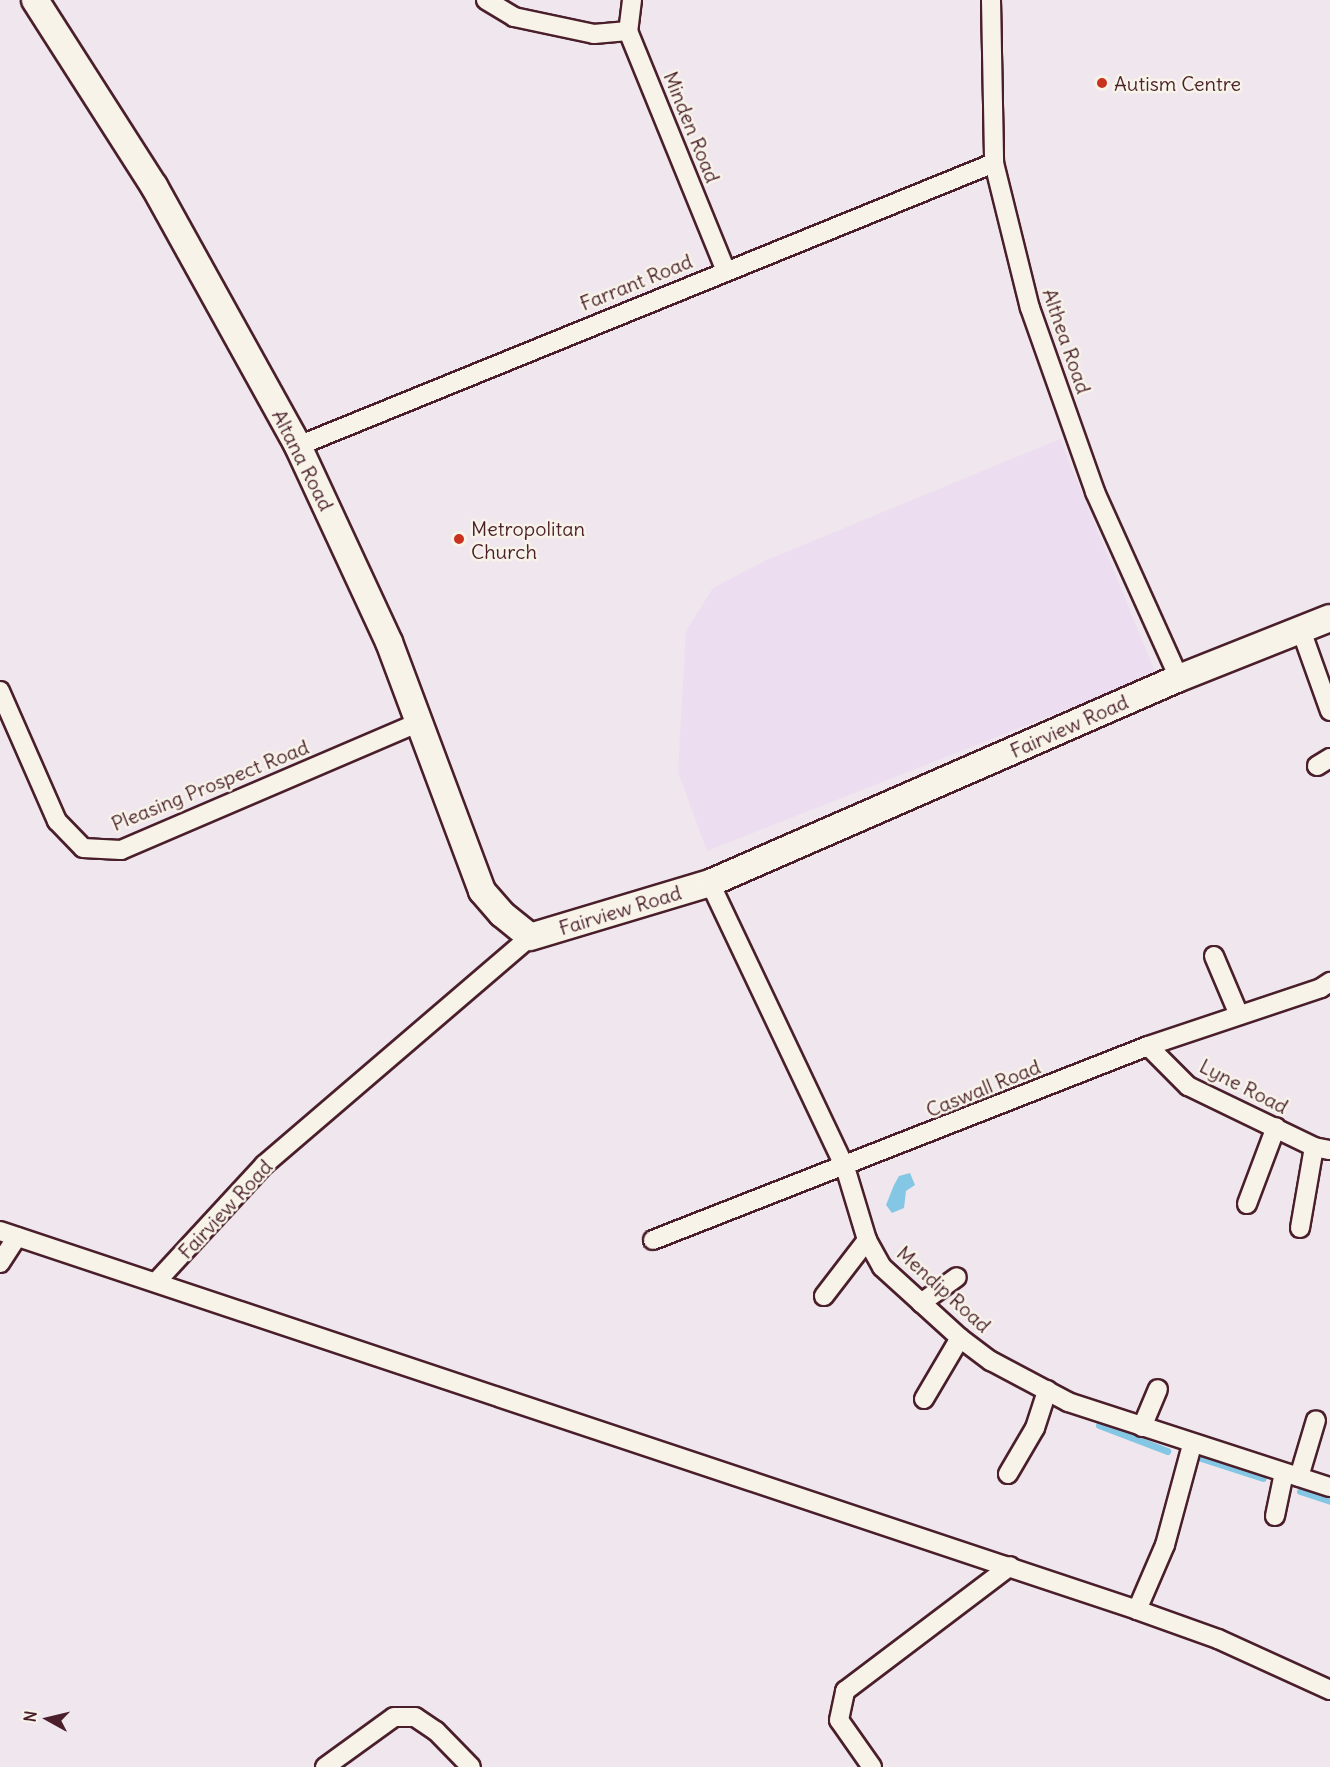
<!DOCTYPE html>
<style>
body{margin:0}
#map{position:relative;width:1330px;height:1767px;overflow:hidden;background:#f0e6ed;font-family:Delius,sans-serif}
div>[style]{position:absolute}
.built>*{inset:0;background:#ecddf0}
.water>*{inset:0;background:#84c7e5}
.stream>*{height:7px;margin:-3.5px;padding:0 3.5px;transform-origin:3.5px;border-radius:3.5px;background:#84c7e5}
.roads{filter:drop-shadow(2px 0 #4a1f2b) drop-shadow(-2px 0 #4a1f2b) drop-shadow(0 2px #4a1f2b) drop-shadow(0 -2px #4a1f2b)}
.street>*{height:18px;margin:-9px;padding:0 9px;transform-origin:9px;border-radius:9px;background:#f7f3e8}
.secondary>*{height:26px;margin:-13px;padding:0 13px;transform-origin:13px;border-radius:13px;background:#f7f3e8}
.dots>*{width:16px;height:16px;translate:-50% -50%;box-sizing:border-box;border:3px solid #f7f3e8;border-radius:50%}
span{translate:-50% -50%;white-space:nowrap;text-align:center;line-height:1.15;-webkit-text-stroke:5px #f7f3e8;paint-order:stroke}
.poi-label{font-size:20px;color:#4a1f2b}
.left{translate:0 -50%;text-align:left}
.street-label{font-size:20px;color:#4a1f2b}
.north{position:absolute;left:18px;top:1689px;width:60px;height:60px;-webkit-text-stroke:4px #f7f3e8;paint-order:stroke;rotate:278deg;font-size:16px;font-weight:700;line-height:24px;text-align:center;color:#4a1f2b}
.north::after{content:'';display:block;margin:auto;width:21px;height:27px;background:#4a1f2b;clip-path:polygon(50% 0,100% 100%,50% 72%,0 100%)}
</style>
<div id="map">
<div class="built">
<div style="clip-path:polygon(1060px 439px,1156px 674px,707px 851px,678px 772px,686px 631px,713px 588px,767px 560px)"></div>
</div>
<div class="water">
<div style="clip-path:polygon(910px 1173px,915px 1185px,906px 1191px,904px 1208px,892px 1213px,886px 1205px,894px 1185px,899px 1176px)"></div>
</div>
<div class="stream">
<div style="left:1099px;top:1425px;width:73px;rotate:20.9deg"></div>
<div style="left:1201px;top:1458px;width:65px;rotate:17.9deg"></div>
<div style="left:1300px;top:1491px;width:32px;rotate:18deg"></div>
</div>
<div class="roads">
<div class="street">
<div style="left:486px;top:0;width:33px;rotate:31deg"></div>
<div style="left:514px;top:17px;width:82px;rotate:12deg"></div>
<div style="left:594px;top:34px;width:34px;rotate:-5deg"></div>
<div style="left:632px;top:0;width:31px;rotate:97deg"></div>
<div style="left:628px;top:31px;width:257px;rotate:67.8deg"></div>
<div style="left:991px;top:0;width:163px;rotate:88.9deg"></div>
<div style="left:994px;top:163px;width:149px;rotate:76.1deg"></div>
<div style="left:1030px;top:308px;width:195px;rotate:70.5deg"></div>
<div style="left:1095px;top:492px;width:204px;rotate:65.7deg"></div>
<div style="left:298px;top:446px;width:751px;rotate:-22.13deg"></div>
<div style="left:1301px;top:630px;width:86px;rotate:70.3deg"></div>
<div style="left:0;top:691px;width:142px;rotate:66.3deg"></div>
<div style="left:57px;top:821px;width:37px;rotate:46deg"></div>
<div style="left:83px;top:848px;width:38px;rotate:3deg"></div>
<div style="left:121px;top:850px;width:323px;rotate:-23.2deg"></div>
<div style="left:1317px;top:766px;width:15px;rotate:-32deg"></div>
<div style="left:710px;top:883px;width:314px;rotate:64.6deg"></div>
<div style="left:845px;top:1167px;width:76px;rotate:73.2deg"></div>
<div style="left:867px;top:1240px;width:31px;rotate:61deg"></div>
<div style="left:882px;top:1267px;width:105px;rotate:42.3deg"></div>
<div style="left:960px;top:1338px;width:39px;rotate:37deg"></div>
<div style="left:991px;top:1361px;width:87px;rotate:28deg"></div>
<div style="left:1068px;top:1402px;width:275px;rotate:18deg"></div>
<div style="left:1214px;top:956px;width:64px;rotate:67deg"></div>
<div style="left:1148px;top:1046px;width:57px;rotate:45deg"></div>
<div style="left:1188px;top:1086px;width:140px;rotate:25.8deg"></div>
<div style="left:1314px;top:1147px;width:16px;rotate:11deg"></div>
<div style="left:1247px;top:1204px;width:82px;rotate:-69.4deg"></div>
<div style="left:1300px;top:1228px;width:82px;rotate:-80.2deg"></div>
<div style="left:0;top:1231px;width:1199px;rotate:18.43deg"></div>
<div style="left:1137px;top:1610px;width:71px;rotate:-66.7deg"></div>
<div style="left:1165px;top:1545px;width:104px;rotate:-74.9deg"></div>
<div style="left:653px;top:1240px;width:532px;rotate:-21.4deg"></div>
<div style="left:1148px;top:1046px;width:182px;rotate:-18.5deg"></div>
<div style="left:1321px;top:988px;width:11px;rotate:-34deg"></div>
<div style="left:0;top:1263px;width:31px;rotate:-57deg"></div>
<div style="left:157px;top:1281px;width:158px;rotate:-47.3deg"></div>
<div style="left:264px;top:1165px;width:350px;rotate:-40.6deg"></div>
<div style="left:824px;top:1296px;width:71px;rotate:-52.5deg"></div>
<div style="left:921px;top:1303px;width:44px;rotate:-35.8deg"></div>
<div style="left:924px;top:1399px;width:71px;rotate:-59.5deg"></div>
<div style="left:1142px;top:1427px;width:41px;rotate:-67.2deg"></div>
<div style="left:1008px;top:1474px;width:53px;rotate:-59.6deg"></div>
<div style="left:1035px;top:1428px;width:40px;rotate:-72deg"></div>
<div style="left:1299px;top:1477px;width:59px;rotate:-73.4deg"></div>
<div style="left:1275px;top:1516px;width:44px;rotate:-78.2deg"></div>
<div style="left:1137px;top:1610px;width:86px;rotate:19.7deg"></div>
<div style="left:1218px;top:1639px;width:123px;rotate:24.5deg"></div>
<div style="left:325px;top:1767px;width:85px;rotate:-35.9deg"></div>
<div style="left:394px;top:1717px;width:21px"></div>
<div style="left:415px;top:1717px;width:25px;rotate:34deg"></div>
<div style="left:436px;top:1731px;width:50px;rotate:45.8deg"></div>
<div style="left:872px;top:1767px;width:57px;rotate:-125.1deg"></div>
<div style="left:839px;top:1720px;width:30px;rotate:-78deg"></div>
<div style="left:845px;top:1691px;width:207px;rotate:-37.1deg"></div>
</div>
<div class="secondary">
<div style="left:35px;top:0;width:221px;rotate:57.4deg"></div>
<div style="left:154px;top:186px;width:297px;rotate:61deg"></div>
<div style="left:298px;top:446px;width:216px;rotate:65.1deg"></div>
<div style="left:389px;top:642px;width:266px;rotate:69.5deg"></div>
<div style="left:482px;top:891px;width:30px;rotate:49deg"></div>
<div style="left:502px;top:914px;width:36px;rotate:39deg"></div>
<div style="left:530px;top:937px;width:188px;rotate:-16.7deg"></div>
<div style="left:710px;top:883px;width:512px;rotate:-23.61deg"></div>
<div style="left:1179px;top:678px;width:162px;rotate:-21.7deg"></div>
</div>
</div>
<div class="dots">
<div style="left:1102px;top:83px;background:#c8321e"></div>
<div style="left:459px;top:539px;background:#c8321e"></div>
</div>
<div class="poi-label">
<span class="left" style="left:1114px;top:83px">Autism Centre</span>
<span class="left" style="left:471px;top:540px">Metropolitan<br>Church</span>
</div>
<div class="street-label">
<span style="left:692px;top:127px;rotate:68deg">Minden Road</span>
<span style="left:636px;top:282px;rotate:-22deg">Farrant Road</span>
<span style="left:1067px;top:341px;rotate:71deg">Althea Road</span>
<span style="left:303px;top:460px;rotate:63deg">Altana Road</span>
<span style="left:1069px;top:726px;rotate:-24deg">Fairview Road</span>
<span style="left:210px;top:785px;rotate:-22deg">Pleasing Prospect Road</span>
<span style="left:620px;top:910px;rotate:-17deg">Fairview Road</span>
<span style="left:1244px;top:1086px;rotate:27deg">Lyne Road</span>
<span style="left:983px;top:1088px;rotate:-22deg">Caswall Road</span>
<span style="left:225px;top:1209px;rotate:-47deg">Fairview Road</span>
<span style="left:944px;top:1289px;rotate:42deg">Mendip Road</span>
</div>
<div class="north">N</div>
</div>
